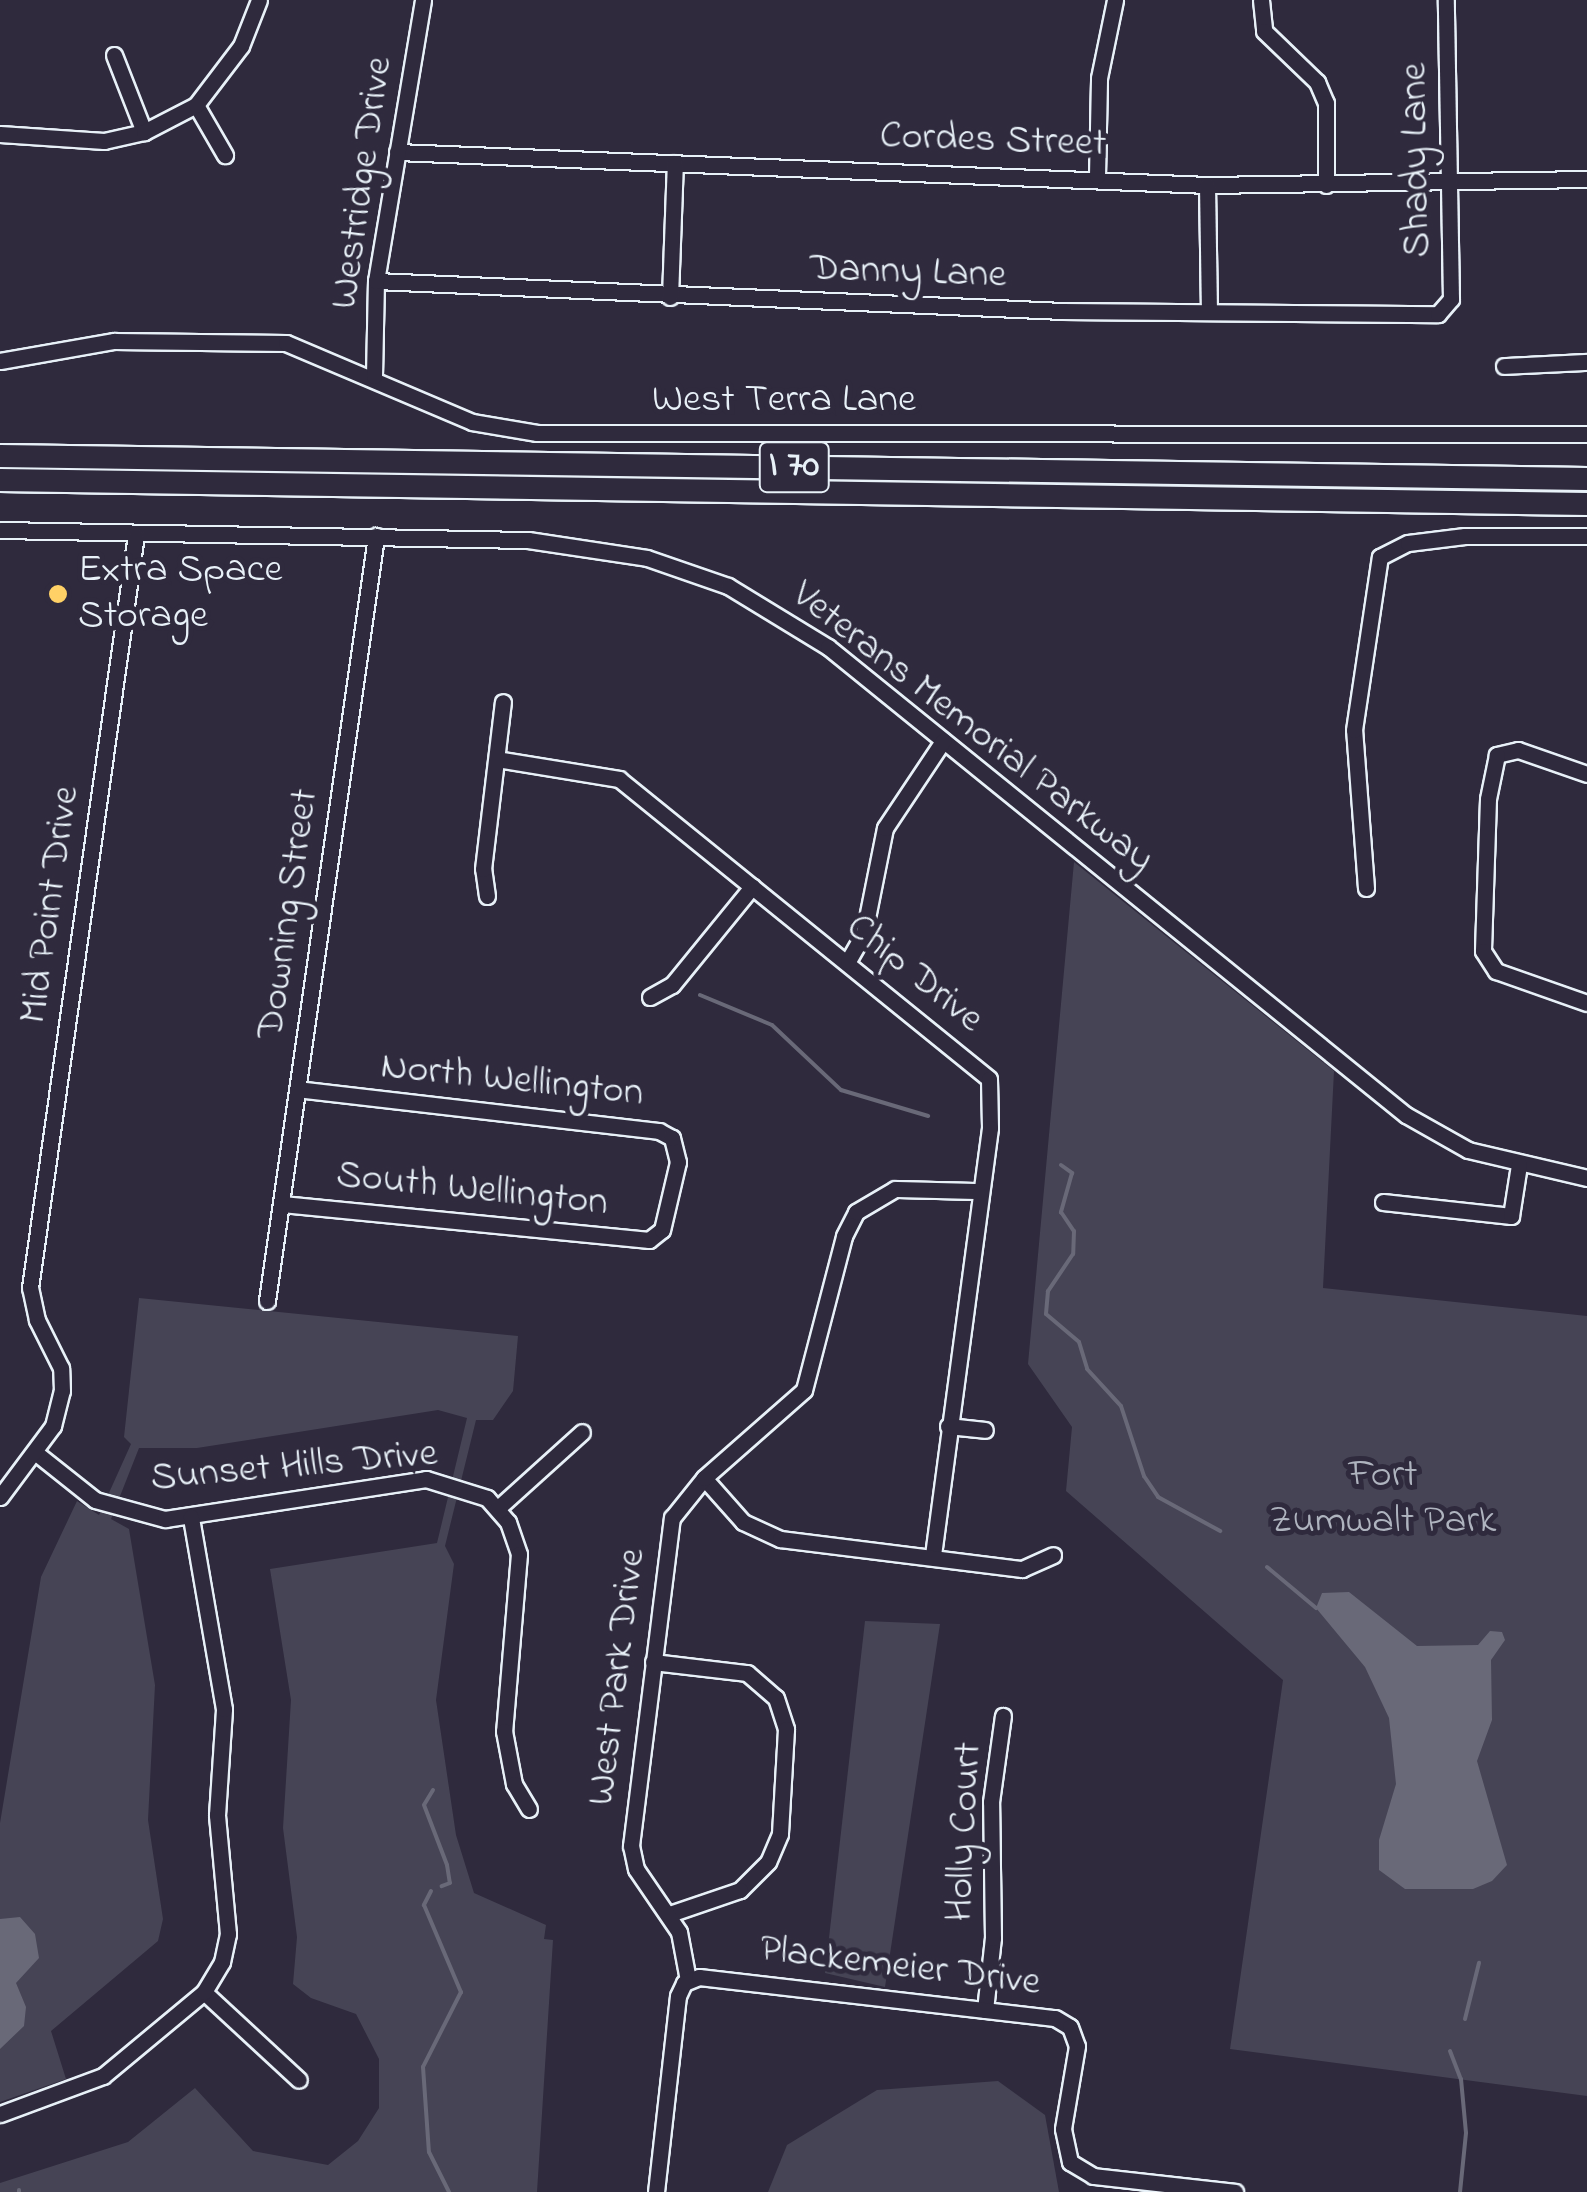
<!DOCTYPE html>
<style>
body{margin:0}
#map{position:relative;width:1587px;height:2192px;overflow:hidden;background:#2f2a3d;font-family:"Indie Flower",sans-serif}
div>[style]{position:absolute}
.green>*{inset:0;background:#464455}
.water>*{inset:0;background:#696978}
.stream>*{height:4px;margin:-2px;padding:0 2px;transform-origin:2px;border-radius:2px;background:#696978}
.roads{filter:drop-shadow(2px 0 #e8f1f8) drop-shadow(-2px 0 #e8f1f8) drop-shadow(0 2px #e8f1f8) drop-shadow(0 -2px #e8f1f8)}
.minor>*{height:15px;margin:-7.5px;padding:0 7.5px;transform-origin:7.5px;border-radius:7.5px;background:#2f2a3d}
.highway>*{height:22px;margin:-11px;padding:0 11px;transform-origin:11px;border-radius:11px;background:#2f2a3d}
.dots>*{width:28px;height:28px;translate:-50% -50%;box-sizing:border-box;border:5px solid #2f2a3d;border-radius:50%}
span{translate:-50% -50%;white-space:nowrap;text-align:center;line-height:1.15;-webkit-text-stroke:10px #2f2a3d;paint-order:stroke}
.shield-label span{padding:2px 8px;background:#2f2a3d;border:2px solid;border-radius:8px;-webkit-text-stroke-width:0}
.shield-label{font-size:38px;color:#e8f1f8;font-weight:700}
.street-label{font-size:40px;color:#e8f1f8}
.poi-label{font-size:40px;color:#e8f1f8}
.left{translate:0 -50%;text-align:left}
.park-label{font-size:40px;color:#afb4bf}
</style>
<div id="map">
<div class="green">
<div style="clip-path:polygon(1074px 862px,1334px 1071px,1323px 1288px,1587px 1316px,1587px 2096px,1230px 2049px,1283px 1680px,1066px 1491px,1072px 1427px,1028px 1364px)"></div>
<div style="clip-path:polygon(139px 1298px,518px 1336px,513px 1391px,493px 1420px,476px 1420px,445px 1546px,454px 1564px,436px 1700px,456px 1835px,474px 1893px,546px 1925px,544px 1939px,553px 1940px,537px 2192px,0 2192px,0 2183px,128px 2142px,195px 2088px,253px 2151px,328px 2165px,358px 2141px,379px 2108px,379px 2059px,356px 2014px,311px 1998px,293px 1984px,297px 1937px,283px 1828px,291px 1700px,270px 1569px,437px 1543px,467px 1418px,438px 1410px,197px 1448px,139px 1448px,111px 1519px,129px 1529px,155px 1685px,148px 1820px,163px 1919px,158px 1941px,51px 2031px,66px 2079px,0 2102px,0 1823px,41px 1577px,77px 1501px,99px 1515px,131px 1444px,124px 1437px)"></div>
<div style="clip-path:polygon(865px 1621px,940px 1624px,885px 1987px,825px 1973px)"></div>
<div style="clip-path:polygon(998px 2081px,1045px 2115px,1059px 2192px,768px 2192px,787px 2145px,877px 2090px)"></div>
</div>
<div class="water">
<div style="clip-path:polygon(1349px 1592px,1417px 1646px,1478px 1645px,1490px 1631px,1502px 1632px,1505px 1640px,1491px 1660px,1492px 1720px,1477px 1761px,1507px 1865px,1492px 1881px,1473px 1889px,1405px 1889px,1379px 1870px,1379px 1840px,1396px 1784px,1389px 1718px,1365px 1667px,1316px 1608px,1322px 1593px)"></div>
<div style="clip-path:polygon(20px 1917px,35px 1934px,39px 1958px,16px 1983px,26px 2007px,24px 2026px,0 2049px,0 1919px)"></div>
</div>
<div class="stream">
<div style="left:700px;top:995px;width:78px;rotate:22.6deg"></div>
<div style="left:772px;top:1025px;width:95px;rotate:43.3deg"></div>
<div style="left:841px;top:1090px;width:91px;rotate:16.6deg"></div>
<div style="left:1061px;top:1165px;width:14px;rotate:36deg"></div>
<div style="left:1072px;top:1173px;width:41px;rotate:105.8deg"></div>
<div style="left:1061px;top:1212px;width:23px;rotate:56deg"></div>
<div style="left:1074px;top:1231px;width:23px;rotate:92deg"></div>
<div style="left:1073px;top:1254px;width:45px;rotate:124deg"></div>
<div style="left:1048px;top:1291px;width:23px;rotate:95deg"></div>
<div style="left:1046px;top:1314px;width:43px;rotate:40.3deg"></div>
<div style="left:1079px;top:1342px;width:28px;rotate:73deg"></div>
<div style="left:1087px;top:1369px;width:50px;rotate:47.4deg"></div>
<div style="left:1121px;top:1406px;width:74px;rotate:71.8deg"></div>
<div style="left:1144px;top:1476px;width:25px;rotate:56deg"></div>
<div style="left:1158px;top:1497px;width:71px;rotate:28.7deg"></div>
<div style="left:1267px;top:1567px;width:64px;rotate:39.9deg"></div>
<div style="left:433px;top:1790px;width:17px;rotate:121deg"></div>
<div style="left:424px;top:1805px;width:64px;rotate:69deg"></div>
<div style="left:447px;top:1865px;width:18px;rotate:81deg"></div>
<div style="left:450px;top:1883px;width:9px;rotate:159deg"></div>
<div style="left:431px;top:1891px;width:16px;rotate:117deg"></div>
<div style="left:424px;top:1905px;width:95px;rotate:67deg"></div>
<div style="left:461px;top:1992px;width:84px;rotate:116.9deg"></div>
<div style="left:423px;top:2067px;width:85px;rotate:86deg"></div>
<div style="left:429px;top:2152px;width:45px;rotate:63.4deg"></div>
<div style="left:1465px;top:2019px;width:58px;rotate:-76deg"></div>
<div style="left:1450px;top:2051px;width:30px;rotate:69deg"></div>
<div style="left:1461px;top:2079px;width:54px;rotate:84.7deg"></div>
<div style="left:1466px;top:2133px;width:59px;rotate:95.8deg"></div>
<div style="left:19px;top:2190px;width:2px;rotate:90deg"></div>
</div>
<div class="roads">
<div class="minor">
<div style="left:1261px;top:0;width:31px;rotate:84deg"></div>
<div style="left:1264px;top:31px;width:74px;rotate:43.9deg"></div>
<div style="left:1317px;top:82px;width:23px;rotate:67deg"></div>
<div style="left:1326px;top:103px;width:82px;rotate:90deg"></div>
<div style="left:114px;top:55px;width:83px;rotate:68.7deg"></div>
<div style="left:196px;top:105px;width:58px;rotate:59.9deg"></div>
<div style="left:0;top:134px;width:104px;rotate:3.9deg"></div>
<div style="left:104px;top:141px;width:41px;rotate:-12.7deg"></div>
<div style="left:144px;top:132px;width:59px;rotate:-27.4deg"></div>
<div style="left:196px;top:105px;width:74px;rotate:-52.7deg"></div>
<div style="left:241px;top:46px;width:49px;rotate:-68.6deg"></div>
<div style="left:397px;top:152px;width:811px;rotate:2.33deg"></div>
<div style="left:1207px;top:185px;width:380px;rotate:-0.9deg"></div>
<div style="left:1097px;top:176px;width:98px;rotate:-88.8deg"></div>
<div style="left:1099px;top:78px;width:80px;rotate:-78.4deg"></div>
<div style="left:1207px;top:185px;width:124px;rotate:89.1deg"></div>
<div style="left:376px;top:281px;width:687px;rotate:2.5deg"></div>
<div style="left:1062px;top:311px;width:376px;rotate:0.5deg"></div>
<div style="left:1438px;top:314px;width:20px;rotate:-49deg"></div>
<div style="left:1451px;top:299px;width:299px;rotate:-91deg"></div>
<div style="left:670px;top:297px;width:134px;rotate:-87.9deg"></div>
<div style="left:0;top:361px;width:116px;rotate:-10deg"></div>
<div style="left:114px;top:341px;width:172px;rotate:0.7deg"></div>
<div style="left:286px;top:343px;width:202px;rotate:23deg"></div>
<div style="left:472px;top:422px;width:66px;rotate:9.6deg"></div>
<div style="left:537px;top:433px;width:1050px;rotate:0.05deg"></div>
<div style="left:1504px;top:366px;width:83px;rotate:-2.8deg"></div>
<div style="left:374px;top:376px;width:95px;rotate:-88.8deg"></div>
<div style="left:376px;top:281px;width:285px;rotate:-80.5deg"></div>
<div style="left:0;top:530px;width:528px;rotate:1.09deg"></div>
<div style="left:528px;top:540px;width:120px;rotate:8.6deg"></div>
<div style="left:647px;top:558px;width:86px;rotate:19.1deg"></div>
<div style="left:728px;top:586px;width:117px;rotate:31.4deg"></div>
<div style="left:828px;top:647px;width:744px;rotate:39deg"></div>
<div style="left:1406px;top:1115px;width:71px;rotate:29.4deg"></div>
<div style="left:1468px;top:1150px;width:122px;rotate:13.2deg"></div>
<div style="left:497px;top:759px;width:124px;rotate:9.3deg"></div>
<div style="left:619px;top:779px;width:476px;rotate:39deg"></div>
<div style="left:989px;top:1079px;width:49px;rotate:88.8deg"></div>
<div style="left:990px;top:1128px;width:433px;rotate:97.6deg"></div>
<div style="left:1587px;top:774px;width:73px;rotate:-160.8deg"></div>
<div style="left:1518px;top:750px;width:22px;rotate:167deg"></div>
<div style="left:1497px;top:755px;width:45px;rotate:101.6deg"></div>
<div style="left:1488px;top:799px;width:152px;rotate:91.9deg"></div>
<div style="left:1483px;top:951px;width:24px;rotate:57deg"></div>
<div style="left:1496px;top:971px;width:96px;rotate:19.4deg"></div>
<div style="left:1366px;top:888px;width:158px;rotate:-94.3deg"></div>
<div style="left:1354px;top:730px;width:175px;rotate:-81.5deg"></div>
<div style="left:1380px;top:557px;width:31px;rotate:-27deg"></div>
<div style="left:1408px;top:543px;width:57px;rotate:-7deg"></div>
<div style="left:1465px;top:536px;width:122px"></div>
<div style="left:487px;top:896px;width:27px;rotate:-98deg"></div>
<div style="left:483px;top:869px;width:168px;rotate:-83.2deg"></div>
<div style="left:848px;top:961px;width:32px;rotate:-60deg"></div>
<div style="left:864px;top:933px;width:107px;rotate:-78.7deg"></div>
<div style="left:885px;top:828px;width:105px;rotate:-56.3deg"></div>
<div style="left:650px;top:997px;width:25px;rotate:-29deg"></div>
<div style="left:672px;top:985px;width:127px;rotate:-50.8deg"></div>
<div style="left:1383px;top:1202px;width:129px;rotate:6.2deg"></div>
<div style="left:1511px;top:1216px;width:52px;rotate:-81.1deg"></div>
<div style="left:282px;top:1204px;width:369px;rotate:5.6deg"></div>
<div style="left:649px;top:1240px;width:16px;rotate:-38deg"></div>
<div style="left:662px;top:1230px;width:70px;rotate:-76.8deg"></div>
<div style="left:678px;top:1162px;width:25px;rotate:-104deg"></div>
<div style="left:672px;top:1138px;width:15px;rotate:-152deg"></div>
<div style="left:659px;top:1131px;width:364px;rotate:-173.4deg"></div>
<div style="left:267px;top:1301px;width:773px;rotate:-81.89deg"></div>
<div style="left:948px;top:1426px;width:37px;rotate:6deg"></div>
<div style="left:36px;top:1453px;width:75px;rotate:38.5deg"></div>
<div style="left:95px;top:1500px;width:73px;rotate:15.2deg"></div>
<div style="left:165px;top:1519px;width:264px;rotate:-8.7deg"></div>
<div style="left:426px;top:1479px;width:64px;rotate:17.3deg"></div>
<div style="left:487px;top:1498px;width:32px;rotate:49deg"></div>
<div style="left:508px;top:1522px;width:34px;rotate:71deg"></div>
<div style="left:519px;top:1554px;width:178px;rotate:94.8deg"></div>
<div style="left:504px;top:1731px;width:54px;rotate:79.3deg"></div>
<div style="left:514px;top:1784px;width:29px;rotate:59deg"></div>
<div style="left:704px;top:1478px;width:59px;rotate:48.4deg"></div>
<div style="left:743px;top:1522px;width:41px;rotate:24.7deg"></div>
<div style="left:780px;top:1539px;width:244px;rotate:7.1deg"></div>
<div style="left:1022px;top:1569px;width:34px;rotate:-24deg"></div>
<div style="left:0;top:1497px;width:89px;rotate:-53.3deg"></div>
<div style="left:53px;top:1426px;width:36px;rotate:-76deg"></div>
<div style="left:62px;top:1391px;width:23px;rotate:-92deg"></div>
<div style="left:61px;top:1368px;width:54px;rotate:-116.6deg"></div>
<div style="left:37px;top:1320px;width:33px;rotate:-102deg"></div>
<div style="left:30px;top:1288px;width:760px;rotate:-81.99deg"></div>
<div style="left:498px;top:1508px;width:113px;rotate:-42.1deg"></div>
<div style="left:653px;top:1662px;width:95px;rotate:6.7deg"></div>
<div style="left:747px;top:1673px;width:38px;rotate:41deg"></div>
<div style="left:776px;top:1698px;width:33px;rotate:72deg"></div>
<div style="left:786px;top:1729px;width:105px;rotate:93.3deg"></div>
<div style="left:780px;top:1834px;width:30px;rotate:113deg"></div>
<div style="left:768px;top:1862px;width:40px;rotate:135deg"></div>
<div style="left:740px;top:1890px;width:74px;rotate:161.1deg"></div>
<div style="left:688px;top:1980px;width:49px;rotate:-100.6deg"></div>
<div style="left:679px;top:1932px;width:76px;rotate:-124.3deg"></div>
<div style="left:636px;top:1869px;width:24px;rotate:-102deg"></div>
<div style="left:631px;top:1846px;width:331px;rotate:-82.9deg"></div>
<div style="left:672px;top:1518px;width:51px;rotate:-51.3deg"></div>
<div style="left:704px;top:1478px;width:133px;rotate:-41.3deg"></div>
<div style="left:804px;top:1390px;width:159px;rotate:-75.4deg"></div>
<div style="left:844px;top:1236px;width:27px;rotate:-63deg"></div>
<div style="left:856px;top:1212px;width:45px;rotate:-30.5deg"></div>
<div style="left:895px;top:1189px;width:82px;rotate:1.4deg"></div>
<div style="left:204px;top:1992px;width:129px;rotate:42.8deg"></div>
<div style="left:985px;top:2010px;width:72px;rotate:-83.7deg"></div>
<div style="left:993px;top:1938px;width:136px;rotate:-90.8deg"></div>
<div style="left:991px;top:1802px;width:87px;rotate:-82.1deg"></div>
<div style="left:0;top:2114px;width:110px;rotate:-20.3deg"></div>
<div style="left:103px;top:2076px;width:131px;rotate:-39.7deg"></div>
<div style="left:204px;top:1992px;width:35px;rotate:-59deg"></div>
<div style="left:222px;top:1962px;width:29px;rotate:-78deg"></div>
<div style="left:228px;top:1934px;width:120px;rotate:-95.3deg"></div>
<div style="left:217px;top:1815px;width:106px;rotate:-86.2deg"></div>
<div style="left:224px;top:1709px;width:195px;rotate:-99.8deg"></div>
<div style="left:656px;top:2192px;width:197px;rotate:-83.6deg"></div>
<div style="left:678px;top:1996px;width:14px;rotate:-65deg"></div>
<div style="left:684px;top:1983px;width:16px;rotate:-22deg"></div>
<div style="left:699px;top:1977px;width:358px;rotate:6.6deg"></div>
<div style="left:1055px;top:2018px;width:17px;rotate:31deg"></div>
<div style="left:1070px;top:2027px;width:20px;rotate:70deg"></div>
<div style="left:1077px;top:2046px;width:84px;rotate:99.6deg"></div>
<div style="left:1063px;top:2129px;width:34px;rotate:78deg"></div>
<div style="left:1070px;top:2162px;width:27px;rotate:31deg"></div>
<div style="left:1093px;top:2176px;width:143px;rotate:6.4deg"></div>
</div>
<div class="highway">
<div style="left:0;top:456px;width:1587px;rotate:0.83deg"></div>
<div style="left:0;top:480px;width:1587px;rotate:0.87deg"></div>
</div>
</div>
<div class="dots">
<div style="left:58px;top:594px;background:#ffd166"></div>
</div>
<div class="shield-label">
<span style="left:794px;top:467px">I 70</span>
</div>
<div class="street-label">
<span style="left:993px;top:141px;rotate:2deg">Cordes Street</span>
<span style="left:1417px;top:160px;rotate:-91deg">Shady Lane</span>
<span style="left:363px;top:183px;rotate:-82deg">Westridge Drive</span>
<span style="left:908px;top:273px;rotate:2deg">Danny Lane</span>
<span style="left:784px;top:401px">West Terra Lane</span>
<span style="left:972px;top:728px;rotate:38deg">Veterans Memorial Parkway</span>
<span style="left:51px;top:905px;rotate:-82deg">Mid Point Drive</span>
<span style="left:289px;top:914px;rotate:-82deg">Downing Street</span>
<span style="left:914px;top:974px;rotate:39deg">Chip Drive</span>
<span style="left:512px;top:1081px;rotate:6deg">North Wellington</span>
<span style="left:472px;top:1190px;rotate:6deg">South Wellington</span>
<span style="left:294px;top:1467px;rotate:-5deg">Sunset Hills Drive</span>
<span style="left:618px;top:1677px;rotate:-83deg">West Park Drive</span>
<span style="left:965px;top:1832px;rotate:-87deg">Holly Court</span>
<span style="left:900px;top:1967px;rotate:7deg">Plackemeier Drive</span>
</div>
<div class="poi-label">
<span class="left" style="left:78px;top:594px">Extra Space<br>Storage</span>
</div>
<div class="park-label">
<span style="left:1383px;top:1499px">Fort<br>Zumwalt Park</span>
</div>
</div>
